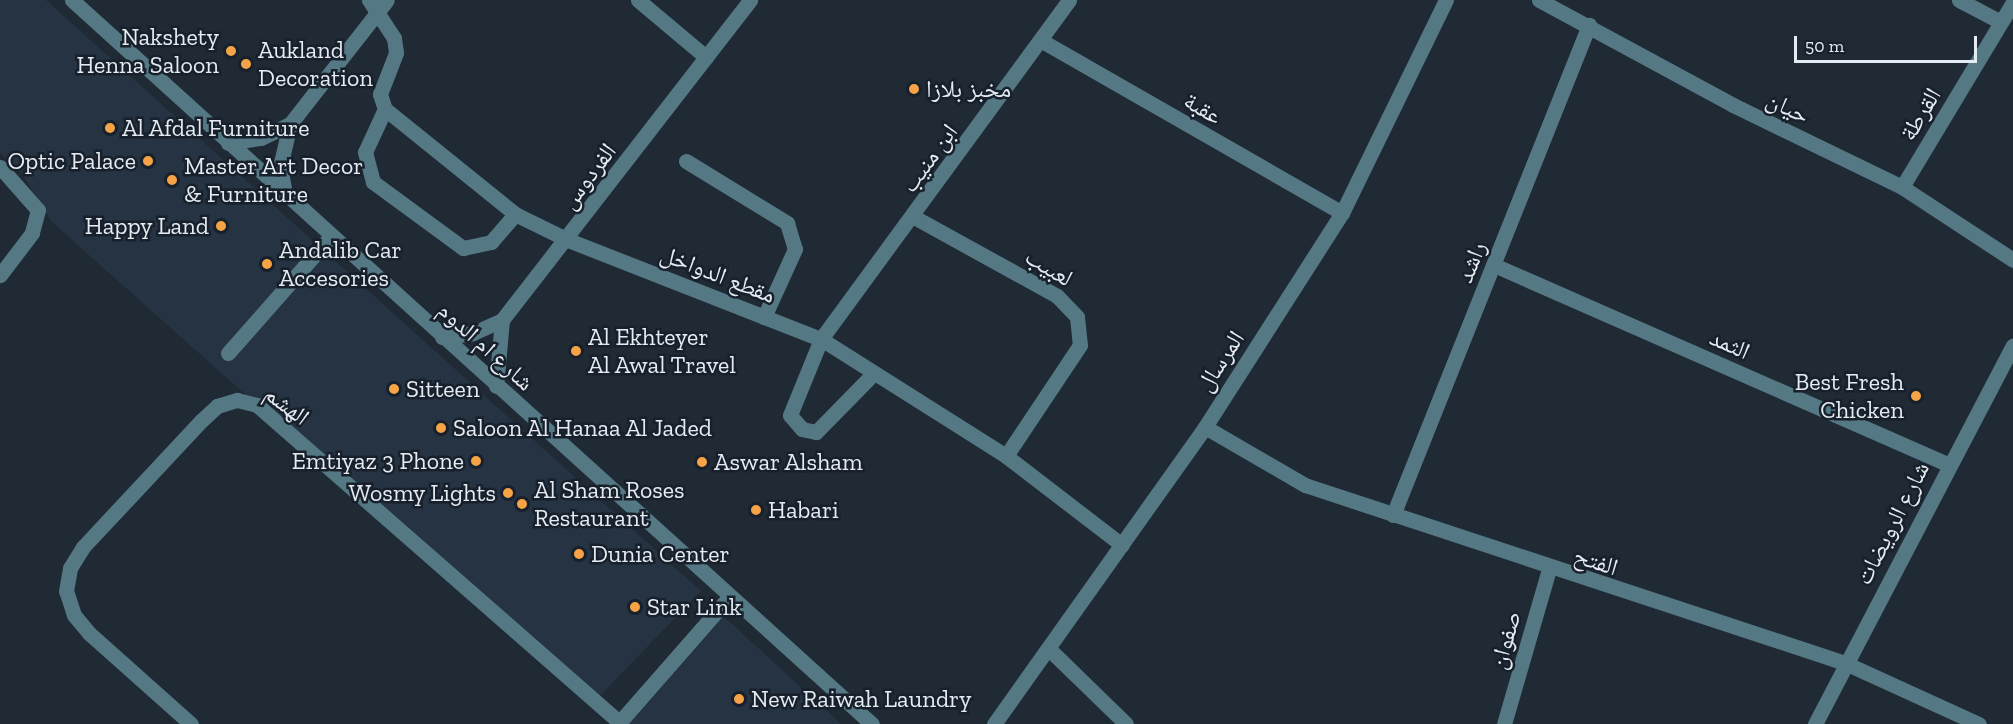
<!DOCTYPE html>
<meta charset="utf-8">
<style>
body{margin:0}
#map{position:relative;width:2013px;height:724px;overflow:hidden;background:#202a35;font-family:"Zilla Slab","Noto Naskh Arabic",serif}
div>[style]{position:absolute}
.built>*{inset:0;background:#253343}
.minor>*{height:15px;margin:-7.5px;padding:0 7.5px;transform-origin:7.5px;border-radius:7.5px;background:#547984}
.dots>*{width:16px;height:16px;translate:-50% -50%;box-sizing:border-box;border:3px solid #17202b;border-radius:50%}
span{translate:-50% -50%;white-space:nowrap;text-align:center;line-height:1.15;-webkit-text-stroke:5px #17202b;paint-order:stroke}
.poi-label{font-size:24px;color:#e4ebf2}
.right{translate:-100% -50%;text-align:right}
.left{translate:0 -50%;text-align:left}
.street-label{font-size:24px;color:#e4ebf2}
.scale{position:absolute;left:1794px;top:36px;width:183px;height:27px;box-sizing:border-box;border:3px solid #e4ebf2;border-top:0;padding-left:8px;font-size:18px;line-height:21px;white-space:nowrap;color:#e4ebf2;-webkit-text-stroke:4px #17202b;paint-order:stroke}
</style>
<div id="map">
<div class="built">
<div style="clip-path:polygon(0 0,46px 0,701px 591px,592px 704px,52px 222px,21px 172px,0 153px)"></div>
<div style="clip-path:polygon(720px 613px,841px 724px,617px 724px)"></div>
</div>
<div class="minor">
<div style="left:72px;top:0;width:1079px;rotate:42.15deg"></div>
<div style="left:369px;top:0;width:45px;rotate:56.7deg"></div>
<div style="left:394px;top:38px;width:15px;rotate:82deg"></div>
<div style="left:396px;top:53px;width:44px;rotate:111.3deg"></div>
<div style="left:380px;top:94px;width:16px;rotate:72deg"></div>
<div style="left:385px;top:109px;width:167px;rotate:38.9deg"></div>
<div style="left:515px;top:214px;width:59px;rotate:26.1deg"></div>
<div style="left:568px;top:240px;width:272px;rotate:21.4deg"></div>
<div style="left:821px;top:339px;width:219px;rotate:32.3deg"></div>
<div style="left:1006px;top:456px;width:146px;rotate:37.5deg"></div>
<div style="left:638px;top:0;width:89px;rotate:40deg"></div>
<div style="left:1539px;top:0;width:221px;rotate:28.4deg"></div>
<div style="left:1733px;top:105px;width:188px;rotate:25.9deg"></div>
<div style="left:1902px;top:187px;width:133px;rotate:33.3deg"></div>
<div style="left:1959px;top:0;width:47px;rotate:27.6deg"></div>
<div style="left:1042px;top:41px;width:346px;rotate:29.8deg"></div>
<div style="left:385px;top:109px;width:47px;rotate:114.9deg"></div>
<div style="left:365px;top:152px;width:31px;rotate:75deg"></div>
<div style="left:373px;top:182px;width:112px;rotate:36.3deg"></div>
<div style="left:463px;top:248px;width:29px;rotate:-12deg"></div>
<div style="left:491px;top:242px;width:37px;rotate:-49deg"></div>
<div style="left:228px;top:143px;width:33px;rotate:-9deg"></div>
<div style="left:261px;top:138px;width:32px;rotate:-26deg"></div>
<div style="left:686px;top:161px;width:119px;rotate:31.5deg"></div>
<div style="left:787px;top:223px;width:27px;rotate:73deg"></div>
<div style="left:795px;top:249px;width:75px;rotate:114.5deg"></div>
<div style="left:0;top:167px;width:57px;rotate:48.5deg"></div>
<div style="left:38px;top:210px;width:24px;rotate:105deg"></div>
<div style="left:32px;top:233px;width:53px;rotate:127.3deg"></div>
<div style="left:1902px;top:187px;width:216px;rotate:-59deg"></div>
<div style="left:285px;top:194px;width:27px;rotate:-100deg"></div>
<div style="left:280px;top:167px;width:44px;rotate:-76.9deg"></div>
<div style="left:290px;top:124px;width:157px;rotate:-52deg"></div>
<div style="left:914px;top:217px;width:163px;rotate:28.9deg"></div>
<div style="left:1057px;top:296px;width:29px;rotate:46deg"></div>
<div style="left:1077px;top:317px;width:28px;rotate:84deg"></div>
<div style="left:1080px;top:345px;width:133px;rotate:123.7deg"></div>
<div style="left:1494px;top:265px;width:496px;rotate:23.7deg"></div>
<div style="left:442px;top:337px;width:31px;rotate:-7deg"></div>
<div style="left:473px;top:333px;width:32px;rotate:-24deg"></div>
<div style="left:502px;top:320px;width:405px;rotate:-52.2deg"></div>
<div style="left:228px;top:353px;width:156px;rotate:-48.6deg"></div>
<div style="left:874px;top:373px;width:83px;rotate:134.5deg"></div>
<div style="left:816px;top:432px;width:14px;rotate:-168deg"></div>
<div style="left:802px;top:429px;width:18px;rotate:-131deg"></div>
<div style="left:790px;top:415px;width:82px;rotate:-67.8deg"></div>
<div style="left:821px;top:339px;width:420px;rotate:-53.8deg"></div>
<div style="left:496px;top:386px;width:66px;rotate:-84.8deg"></div>
<div style="left:1205px;top:427px;width:116px;rotate:30.1deg"></div>
<div style="left:1305px;top:485px;width:569px;rotate:18.24deg"></div>
<div style="left:1845px;top:663px;width:147px;rotate:24.5deg"></div>
<div style="left:1393px;top:515px;width:528px;rotate:-68.2deg"></div>
<div style="left:1050px;top:650px;width:106px;rotate:44.2deg"></div>
<div style="left:191px;top:724px;width:137px;rotate:-138.3deg"></div>
<div style="left:89px;top:633px;width:23px;rotate:-130deg"></div>
<div style="left:74px;top:615px;width:25px;rotate:-108deg"></div>
<div style="left:66px;top:591px;width:23px;rotate:-80deg"></div>
<div style="left:70px;top:568px;width:25px;rotate:-58deg"></div>
<div style="left:83px;top:547px;width:174px;rotate:-46.9deg"></div>
<div style="left:202px;top:420px;width:21px;rotate:-43deg"></div>
<div style="left:217px;top:406px;width:21px;rotate:-17deg"></div>
<div style="left:237px;top:400px;width:21px;rotate:14deg"></div>
<div style="left:257px;top:405px;width:481px;rotate:41.2deg"></div>
<div style="left:618px;top:724px;width:170px;rotate:-48.8deg"></div>
<div style="left:994px;top:724px;width:364px;rotate:-54.6deg"></div>
<div style="left:1205px;top:427px;width:254px;rotate:-57.4deg"></div>
<div style="left:1342px;top:213px;width:237px;rotate:-64deg"></div>
<div style="left:1504px;top:724px;width:161px;rotate:-73.8deg"></div>
<div style="left:1815px;top:724px;width:427px;rotate:-62.4deg"></div>
</div>
<div class="dots">
<div style="left:231px;top:51px;background:#f5a346"></div>
<div style="left:246px;top:64px;background:#f5a346"></div>
<div style="left:914px;top:89px;background:#f5a346"></div>
<div style="left:110px;top:128px;background:#f5a346"></div>
<div style="left:148px;top:161px;background:#f5a346"></div>
<div style="left:172px;top:180px;background:#f5a346"></div>
<div style="left:221px;top:226px;background:#f5a346"></div>
<div style="left:267px;top:264px;background:#f5a346"></div>
<div style="left:576px;top:351px;background:#f5a346"></div>
<div style="left:394px;top:389px;background:#f5a346"></div>
<div style="left:1916px;top:396px;background:#f5a346"></div>
<div style="left:441px;top:428px;background:#f5a346"></div>
<div style="left:476px;top:461px;background:#f5a346"></div>
<div style="left:702px;top:462px;background:#f5a346"></div>
<div style="left:508px;top:493px;background:#f5a346"></div>
<div style="left:522px;top:504px;background:#f5a346"></div>
<div style="left:756px;top:510px;background:#f5a346"></div>
<div style="left:579px;top:554px;background:#f5a346"></div>
<div style="left:635px;top:607px;background:#f5a346"></div>
<div style="left:739px;top:699px;background:#f5a346"></div>
</div>
<div class="poi-label">
<span class="right" style="left:219px;top:51px">Nakshety<br>Henna Saloon</span>
<span class="left" style="left:258px;top:64px">Aukland<br>Decoration</span>
<span class="left" style="left:926px;top:89px">مخبز بلازا</span>
<span class="left" style="left:122px;top:128px">Al Afdal Furniture</span>
<span class="right" style="left:136px;top:161px">Optic Palace</span>
<span class="left" style="left:184px;top:180px">Master Art Decor<br>&amp; Furniture</span>
<span class="right" style="left:209px;top:226px">Happy Land</span>
<span class="left" style="left:279px;top:264px">Andalib Car<br>Accesories</span>
<span class="left" style="left:588px;top:351px">Al Ekhteyer<br>Al Awal Travel</span>
<span class="right" style="left:1904px;top:396px">Best Fresh<br>Chicken</span>
<span class="left" style="left:406px;top:389px">Sitteen</span>
<span class="left" style="left:453px;top:428px">Saloon Al Hanaa Al Jaded</span>
<span class="right" style="left:464px;top:461px">Emtiyaz 3 Phone</span>
<span class="left" style="left:714px;top:462px">Aswar Alsham</span>
<span class="left" style="left:534px;top:504px">Al Sham Roses<br>Restaurant</span>
<span class="right" style="left:496px;top:493px">Wosmy Lights</span>
<span class="left" style="left:768px;top:510px">Habari</span>
<span class="left" style="left:591px;top:554px">Dunia Center</span>
<span class="left" style="left:647px;top:607px">Star Link</span>
<span class="left" style="left:751px;top:699px">New Raiwah Laundry</span>
</div>
<div class="street-label">
<span style="left:1788px;top:107px;rotate:26deg">حيان</span>
<span style="left:1203px;top:108px;rotate:30deg">عقبة</span>
<span style="left:1920px;top:114px;rotate:-59deg">القرطة</span>
<span style="left:929px;top:158px;rotate:-54deg">ابن منيب</span>
<span style="left:588px;top:176px;rotate:-53deg">الفردوس</span>
<span style="left:1471px;top:262px;rotate:-68deg">راشد</span>
<span style="left:1049px;top:267px;rotate:31deg">لعبيب</span>
<span style="left:718px;top:274px;rotate:21deg">مقطع الدواخل</span>
<span style="left:1730px;top:344px;rotate:24deg">الثمد</span>
<span style="left:486px;top:346px;rotate:42deg">شارع ام الدوم</span>
<span style="left:1220px;top:361px;rotate:-57deg">المرسال</span>
<span style="left:287px;top:405px;rotate:37deg">الهشم</span>
<span style="left:1892px;top:523px;rotate:-63deg">شارع الرويضات</span>
<span style="left:1596px;top:561px;rotate:18deg">الفتح</span>
<span style="left:1505px;top:640px;rotate:-74deg">صفوان</span>
</div>
<div class="scale">50 m</div>
</div>
